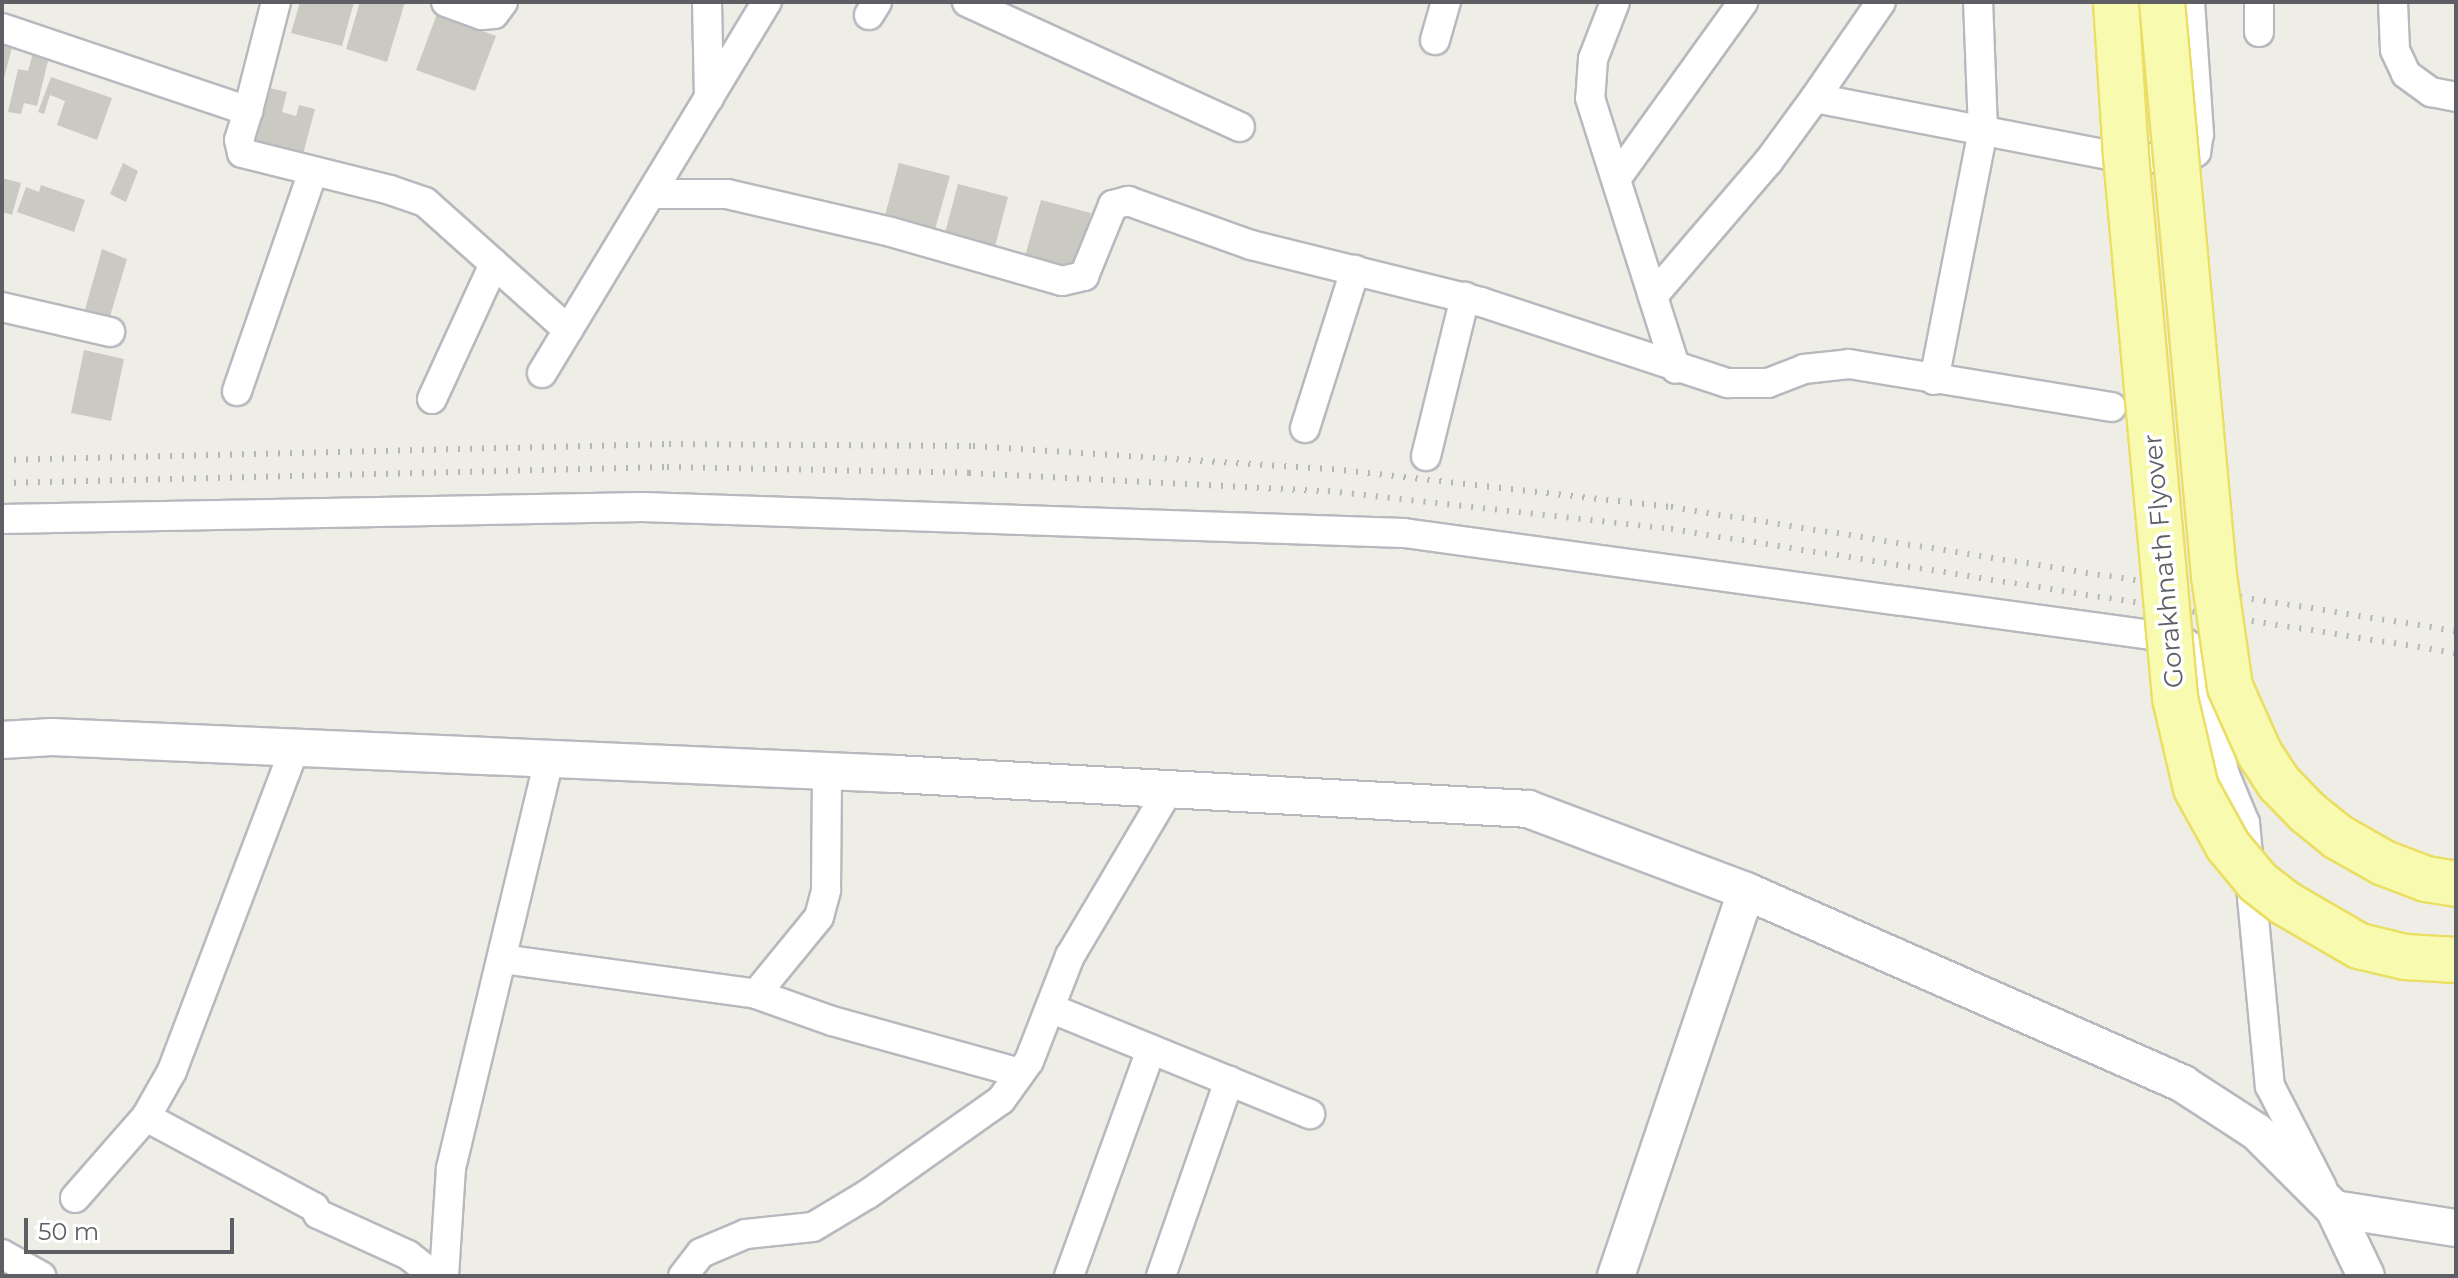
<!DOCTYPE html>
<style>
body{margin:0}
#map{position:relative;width:2458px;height:1278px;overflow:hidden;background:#efeee6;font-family:Montserrat,sans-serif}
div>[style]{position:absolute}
.building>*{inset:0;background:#cac9c2}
.roads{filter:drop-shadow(2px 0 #b8b9bf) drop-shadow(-2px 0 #b8b9bf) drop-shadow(0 2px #b8b9bf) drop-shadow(0 -2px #b8b9bf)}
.minor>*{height:28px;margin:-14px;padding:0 14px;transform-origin:14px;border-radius:14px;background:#fff}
.tertiary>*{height:36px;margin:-18px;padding:0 18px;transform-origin:18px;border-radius:18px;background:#fff}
.rail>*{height:6px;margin-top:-3px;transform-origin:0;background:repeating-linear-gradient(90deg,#b6b6b7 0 2px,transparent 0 12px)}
.bridges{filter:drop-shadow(2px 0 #eade64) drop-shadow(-2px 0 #eade64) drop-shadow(0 2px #eade64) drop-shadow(0 -2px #eade64)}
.primary-bridge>*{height:44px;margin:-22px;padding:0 22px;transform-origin:22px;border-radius:22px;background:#f8fbaf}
span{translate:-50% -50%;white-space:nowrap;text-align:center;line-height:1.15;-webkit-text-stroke:7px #fff;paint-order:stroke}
.street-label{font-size:26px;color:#5d5f65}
.frame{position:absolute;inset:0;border:4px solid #5d5f65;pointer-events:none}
.scale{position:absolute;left:24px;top:1218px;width:210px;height:36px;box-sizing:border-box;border:4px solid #5d5f65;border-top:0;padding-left:10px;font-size:24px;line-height:28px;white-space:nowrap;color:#5d5f65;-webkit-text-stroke:6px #fff;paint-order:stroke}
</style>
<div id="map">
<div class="building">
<div style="clip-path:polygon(300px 2px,354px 2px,342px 46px,291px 33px)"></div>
<div style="clip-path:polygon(360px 2px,405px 2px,387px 62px,346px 49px)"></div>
<div style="clip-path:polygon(437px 14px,496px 36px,475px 91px,416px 70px)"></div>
<div style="clip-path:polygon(2px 40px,13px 43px,3px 82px,2px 82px)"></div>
<div style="clip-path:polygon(33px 53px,49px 57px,37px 106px,24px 103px,21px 114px,8px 112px,18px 69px,28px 71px)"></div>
<div style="clip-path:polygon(51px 77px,112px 98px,97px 140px,57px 125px,65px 101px,50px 95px,44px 114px,38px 112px)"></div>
<div style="clip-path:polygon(270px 88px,287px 92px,282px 112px,296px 116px,299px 105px,315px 109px,302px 158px,255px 146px)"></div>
<div style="clip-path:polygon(123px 163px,138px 171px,126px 202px,110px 194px)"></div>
<div style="clip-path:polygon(899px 163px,950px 176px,934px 233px,884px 219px)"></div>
<div style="clip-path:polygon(2px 178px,21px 183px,12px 215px,2px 212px)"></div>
<div style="clip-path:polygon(958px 184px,1008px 197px,993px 254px,943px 240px)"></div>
<div style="clip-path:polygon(41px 185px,85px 200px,74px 232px,17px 212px,26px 187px,39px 192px)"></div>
<div style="clip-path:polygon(1041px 200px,1091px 213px,1076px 270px,1025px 256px)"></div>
<div style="clip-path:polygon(102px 249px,127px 259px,108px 323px,84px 313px)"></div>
<div style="clip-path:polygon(84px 350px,124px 359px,111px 421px,71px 413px)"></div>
</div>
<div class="roads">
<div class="minor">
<div style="left:446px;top:2px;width:38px;rotate:20deg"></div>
<div style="left:482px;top:15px;width:12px;rotate:-5deg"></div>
<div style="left:494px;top:14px;width:15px;rotate:-53deg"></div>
<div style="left:707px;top:2px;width:96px;rotate:88.8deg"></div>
<div style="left:967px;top:2px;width:300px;rotate:24.6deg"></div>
<div style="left:1615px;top:2px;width:61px;rotate:111.1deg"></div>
<div style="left:1593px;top:59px;width:39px;rotate:94deg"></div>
<div style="left:1590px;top:98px;width:284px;rotate:72.4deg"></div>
<div style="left:2259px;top:2px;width:30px;rotate:90deg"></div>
<div style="left:2393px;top:2px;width:48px;rotate:87.6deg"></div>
<div style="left:2395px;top:50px;width:26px;rotate:65deg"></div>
<div style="left:2406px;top:74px;width:31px;rotate:36deg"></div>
<div style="left:2431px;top:92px;width:25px;rotate:11deg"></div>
<div style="left:869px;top:15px;width:15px;rotate:-58deg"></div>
<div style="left:2px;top:28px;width:260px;rotate:18.6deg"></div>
<div style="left:248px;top:111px;width:30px;rotate:107deg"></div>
<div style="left:239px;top:140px;width:13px;rotate:77deg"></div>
<div style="left:242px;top:153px;width:153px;rotate:14deg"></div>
<div style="left:390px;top:190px;width:37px;rotate:19deg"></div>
<div style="left:425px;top:202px;width:192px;rotate:41.8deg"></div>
<div style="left:1435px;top:40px;width:40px;rotate:-74deg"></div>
<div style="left:1815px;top:98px;width:116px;rotate:-55.5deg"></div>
<div style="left:248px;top:111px;width:113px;rotate:-75.6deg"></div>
<div style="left:1616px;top:179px;width:218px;rotate:-54.3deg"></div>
<div style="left:651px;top:194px;width:76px"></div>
<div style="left:727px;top:194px;width:168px;rotate:13deg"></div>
<div style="left:891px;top:232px;width:178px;rotate:16deg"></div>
<div style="left:1062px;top:281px;width:23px;rotate:-13deg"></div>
<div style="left:1084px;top:276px;width:77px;rotate:-67.8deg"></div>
<div style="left:1113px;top:205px;width:16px;rotate:-15deg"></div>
<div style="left:1128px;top:201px;width:131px;rotate:19.7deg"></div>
<div style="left:1251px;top:245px;width:237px;rotate:13.9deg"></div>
<div style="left:1481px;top:302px;width:260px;rotate:18.2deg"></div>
<div style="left:1728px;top:383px;width:40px"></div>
<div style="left:1768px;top:383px;width:39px;rotate:-21deg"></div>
<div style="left:1804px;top:369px;width:45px;rotate:-6.3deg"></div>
<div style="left:1849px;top:364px;width:266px;rotate:9.3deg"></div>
<div style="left:1653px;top:296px;width:177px;rotate:-49.4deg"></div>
<div style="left:1768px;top:162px;width:79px;rotate:-53.7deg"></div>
<div style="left:1815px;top:98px;width:304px;rotate:11deg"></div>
<div style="left:2113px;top:156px;width:72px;rotate:3.2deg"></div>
<div style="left:2185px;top:160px;width:14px;rotate:-36deg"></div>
<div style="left:2196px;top:152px;width:18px;rotate:-81deg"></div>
<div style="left:2199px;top:134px;width:132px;rotate:-93.9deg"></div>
<div style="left:2px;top:307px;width:111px;rotate:13deg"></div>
<div style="left:542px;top:373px;width:434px;rotate:-58.8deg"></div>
<div style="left:1934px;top:380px;width:255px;rotate:-78.9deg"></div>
<div style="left:1983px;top:130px;width:128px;rotate:-92.2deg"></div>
<div style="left:237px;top:391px;width:232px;rotate:-70.9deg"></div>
<div style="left:432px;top:399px;width:149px;rotate:-65.3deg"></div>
<div style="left:1305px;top:428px;width:166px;rotate:-72.4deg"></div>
<div style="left:1426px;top:456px;width:164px;rotate:-76.2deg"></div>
<div style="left:2px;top:519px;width:640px;rotate:-1.07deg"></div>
<div style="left:642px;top:507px;width:762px;rotate:1.95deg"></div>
<div style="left:1404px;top:533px;width:783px;rotate:7.78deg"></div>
<div style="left:2180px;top:639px;width:14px;rotate:36deg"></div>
<div style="left:2191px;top:647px;width:132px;rotate:75.1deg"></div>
<div style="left:2225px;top:775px;width:52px;rotate:67.4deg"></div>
<div style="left:2245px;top:823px;width:264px;rotate:84.6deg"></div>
<div style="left:2270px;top:1086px;width:114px;rotate:62.8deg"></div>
<div style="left:502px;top:959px;width:256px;rotate:7.8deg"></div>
<div style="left:756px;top:994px;width:81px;rotate:19.6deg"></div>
<div style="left:832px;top:1021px;width:195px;rotate:15.5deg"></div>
<div style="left:756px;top:994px;width:99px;rotate:-50.7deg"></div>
<div style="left:819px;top:917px;width:28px;rotate:-75deg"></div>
<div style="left:826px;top:890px;width:118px;rotate:-89.5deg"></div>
<div style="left:1050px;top:1008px;width:281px;rotate:22.2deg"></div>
<div style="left:146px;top:1117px;width:191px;rotate:28.2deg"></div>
<div style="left:314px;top:1207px;width:8px;rotate:60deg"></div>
<div style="left:318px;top:1214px;width:99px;rotate:24.5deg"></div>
<div style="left:408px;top:1255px;width:34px;rotate:38deg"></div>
<div style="left:75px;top:1198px;width:108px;rotate:-48.8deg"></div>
<div style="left:146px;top:1117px;width:53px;rotate:-60.5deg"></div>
<div style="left:172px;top:1071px;width:346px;rotate:-69.2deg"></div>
<div style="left:2px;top:1254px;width:45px;rotate:29.4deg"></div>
<div style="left:444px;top:1276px;width:108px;rotate:-86.3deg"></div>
<div style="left:451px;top:1168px;width:421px;rotate:-76.5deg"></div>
<div style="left:683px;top:1276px;width:29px;rotate:-52deg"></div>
<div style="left:701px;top:1253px;width:49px;rotate:-22.9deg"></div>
<div style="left:746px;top:1234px;width:67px;rotate:-6deg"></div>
<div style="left:813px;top:1227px;width:64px;rotate:-31deg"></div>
<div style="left:868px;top:1194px;width:163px;rotate:-35.3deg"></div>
<div style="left:1001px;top:1100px;width:48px;rotate:-54.3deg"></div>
<div style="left:1029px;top:1061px;width:113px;rotate:-68.7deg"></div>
<div style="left:1070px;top:956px;width:194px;rotate:-59.3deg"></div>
<div style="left:1069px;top:1276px;width:241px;rotate:-70.1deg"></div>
<div style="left:1161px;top:1276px;width:207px;rotate:-70.8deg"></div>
</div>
<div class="tertiary">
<div style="left:2px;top:740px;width:50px;rotate:-3.4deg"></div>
<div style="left:52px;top:737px;width:844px;rotate:2.51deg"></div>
<div style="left:895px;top:774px;width:634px;rotate:3.16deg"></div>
<div style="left:1528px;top:809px;width:233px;rotate:20.6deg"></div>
<div style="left:1746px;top:891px;width:478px;rotate:23.8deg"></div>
<div style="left:2183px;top:1084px;width:88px;rotate:33deg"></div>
<div style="left:2257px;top:1132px;width:109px;rotate:45deg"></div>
<div style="left:2334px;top:1209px;width:123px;rotate:8.9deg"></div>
<div style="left:2334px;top:1209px;width:74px;rotate:64.5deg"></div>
<div style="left:1616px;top:1276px;width:406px;rotate:-71.3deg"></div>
</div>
</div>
<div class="rail">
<div style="left:2px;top:460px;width:667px;rotate:-1.37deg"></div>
<div style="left:669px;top:444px;width:304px;rotate:0.4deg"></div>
<div style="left:973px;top:446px;width:360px;rotate:3.7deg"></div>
<div style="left:1332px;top:469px;width:341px;rotate:6.4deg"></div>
<div style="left:1671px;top:507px;width:795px;rotate:8.98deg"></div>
<div style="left:2px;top:483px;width:665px;rotate:-1.38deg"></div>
<div style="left:667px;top:467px;width:302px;rotate:1.1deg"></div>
<div style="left:969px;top:473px;width:359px;rotate:2.9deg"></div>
<div style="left:1328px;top:491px;width:345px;rotate:6.3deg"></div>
<div style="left:1671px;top:529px;width:795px;rotate:8.98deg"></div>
</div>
<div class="bridges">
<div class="primary-bridge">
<div style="left:2116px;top:2px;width:154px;rotate:86.3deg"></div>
<div style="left:2126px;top:156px;width:544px;rotate:84.83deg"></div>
<div style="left:2175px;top:698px;width:92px;rotate:76.9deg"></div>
<div style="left:2196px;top:788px;width:66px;rotate:61.1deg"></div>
<div style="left:2228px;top:846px;width:47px;rotate:50.2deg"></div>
<div style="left:2258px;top:882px;width:34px;rotate:38deg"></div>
<div style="left:2285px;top:903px;width:86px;rotate:30.2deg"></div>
<div style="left:2359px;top:946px;width:47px;rotate:13.4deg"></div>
<div style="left:2405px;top:957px;width:51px;rotate:3.4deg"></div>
<div style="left:2162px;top:2px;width:576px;rotate:84.82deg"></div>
<div style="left:2214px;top:576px;width:112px;rotate:81.8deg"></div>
<div style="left:2230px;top:687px;width:73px;rotate:65.9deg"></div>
<div style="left:2260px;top:754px;width:35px;rotate:57deg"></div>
<div style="left:2279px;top:783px;width:40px;rotate:46deg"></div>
<div style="left:2307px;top:812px;width:40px;rotate:39deg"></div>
<div style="left:2338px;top:837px;width:53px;rotate:29.5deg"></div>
<div style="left:2384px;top:863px;width:45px;rotate:20.9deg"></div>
<div style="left:2426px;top:879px;width:30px;rotate:9deg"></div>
</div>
</div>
<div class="street-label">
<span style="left:2164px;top:561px;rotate:-95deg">Gorakhnath Flyover</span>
</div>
<div class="frame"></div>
<div class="scale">50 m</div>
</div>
